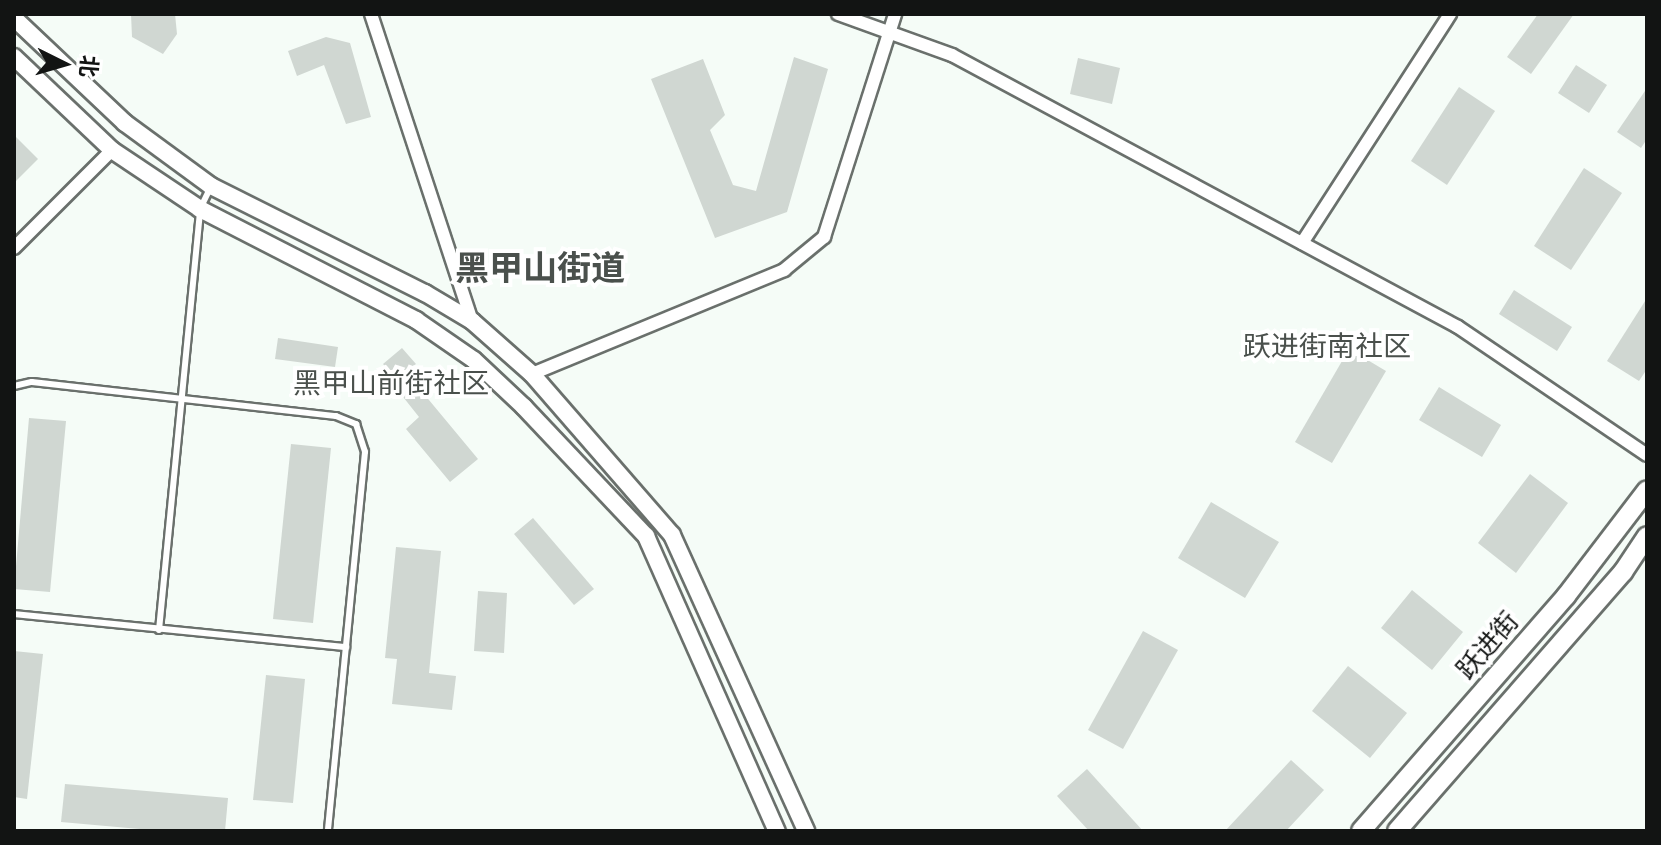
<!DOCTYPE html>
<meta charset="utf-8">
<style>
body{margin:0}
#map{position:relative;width:1661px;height:845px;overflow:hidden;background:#f5fcf7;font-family:"Source Sans 3","Noto Sans SC",sans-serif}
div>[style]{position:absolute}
.building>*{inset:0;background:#d0d7d2}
.roads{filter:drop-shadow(2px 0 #6a706c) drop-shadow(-2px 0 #6a706c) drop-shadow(0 2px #6a706c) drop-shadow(0 -2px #6a706c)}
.service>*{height:6px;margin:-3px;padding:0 3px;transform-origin:3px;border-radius:3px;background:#fff}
.minor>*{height:12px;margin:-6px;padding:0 6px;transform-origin:6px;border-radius:6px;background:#fff}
.tertiary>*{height:16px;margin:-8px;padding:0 8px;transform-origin:8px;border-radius:8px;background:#fff}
.secondary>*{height:18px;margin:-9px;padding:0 9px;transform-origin:9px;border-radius:9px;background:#fff}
span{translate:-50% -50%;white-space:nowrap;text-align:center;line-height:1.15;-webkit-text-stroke:8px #fff;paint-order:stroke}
.street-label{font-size:26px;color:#121413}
.neighbourhood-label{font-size:28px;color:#4a504c}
.district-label{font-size:34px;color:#4a504c;font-weight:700}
.frame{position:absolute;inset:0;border:16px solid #121413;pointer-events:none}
.north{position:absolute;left:24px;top:24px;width:80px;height:80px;-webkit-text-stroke:6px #fff;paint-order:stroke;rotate:95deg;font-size:22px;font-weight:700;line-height:32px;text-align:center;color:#121413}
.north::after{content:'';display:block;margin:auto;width:28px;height:36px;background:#121413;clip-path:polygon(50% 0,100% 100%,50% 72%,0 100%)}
</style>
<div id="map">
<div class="building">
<div style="clip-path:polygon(131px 14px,175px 14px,177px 34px,163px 54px,132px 37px)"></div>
<div style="clip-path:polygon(1538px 14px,1574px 14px,1531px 74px,1507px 57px)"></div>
<div style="clip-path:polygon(326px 37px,350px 43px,371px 117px,346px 124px,324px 65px,297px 76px,288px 51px)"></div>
<div style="clip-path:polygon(794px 57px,828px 69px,787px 212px,715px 238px,651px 79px,703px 59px,725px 115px,710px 130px,733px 185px,756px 191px)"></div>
<div style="clip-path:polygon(1078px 58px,1120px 68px,1112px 104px,1070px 94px)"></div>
<div style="clip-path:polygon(1576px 65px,1607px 85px,1589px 113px,1558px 93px)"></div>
<div style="clip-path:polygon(1459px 87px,1495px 111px,1447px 185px,1411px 161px)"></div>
<div style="clip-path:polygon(1647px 88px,1647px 139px,1641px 148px,1617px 132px)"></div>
<div style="clip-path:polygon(14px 135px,38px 159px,14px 183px)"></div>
<div style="clip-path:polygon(1584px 168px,1622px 193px,1571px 270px,1534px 246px)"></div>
<div style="clip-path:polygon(1514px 290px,1572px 327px,1557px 351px,1499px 314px)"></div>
<div style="clip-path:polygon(1647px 298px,1647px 369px,1639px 381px,1607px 361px)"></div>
<div style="clip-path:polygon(278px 338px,338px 347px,335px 367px,275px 359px)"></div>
<div style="clip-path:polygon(402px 348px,416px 364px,409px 369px,427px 391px,424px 394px,478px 459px,450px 482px,406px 429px,419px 417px,392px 383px,397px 380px,383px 364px)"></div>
<div style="clip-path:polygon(1349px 349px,1386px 371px,1332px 463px,1295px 442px)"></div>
<div style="clip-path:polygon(1439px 387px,1501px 425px,1482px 457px,1419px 420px)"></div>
<div style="clip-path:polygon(29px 418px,66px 421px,50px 592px,14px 589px)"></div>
<div style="clip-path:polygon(291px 444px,331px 448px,313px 623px,273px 619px)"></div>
<div style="clip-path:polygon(1530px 474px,1568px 503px,1516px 573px,1478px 543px)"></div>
<div style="clip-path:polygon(1211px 502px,1279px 542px,1245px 598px,1178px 558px)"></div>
<div style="clip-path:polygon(533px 518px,594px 589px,574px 605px,514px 534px)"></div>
<div style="clip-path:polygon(396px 547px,441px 551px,429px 673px,456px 676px,452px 710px,392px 704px,397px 659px,385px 658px)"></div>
<div style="clip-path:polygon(1412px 590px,1463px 632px,1432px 670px,1381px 628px)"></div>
<div style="clip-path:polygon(478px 591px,507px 593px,504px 653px,474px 651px)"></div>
<div style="clip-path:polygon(1143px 631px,1178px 650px,1123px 749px,1088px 730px)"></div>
<div style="clip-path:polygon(14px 651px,43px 654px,27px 799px,14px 797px)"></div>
<div style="clip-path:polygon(1348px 666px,1407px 713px,1370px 758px,1312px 711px)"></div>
<div style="clip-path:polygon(266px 675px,305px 679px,293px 803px,253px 800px)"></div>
<div style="clip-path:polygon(1291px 760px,1324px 790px,1286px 831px,1225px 831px)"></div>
<div style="clip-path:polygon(1087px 769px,1143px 831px,1089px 831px,1057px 796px)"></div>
<div style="clip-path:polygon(65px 784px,228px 798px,225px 831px,162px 831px,61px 822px)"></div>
</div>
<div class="roads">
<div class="service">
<div style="left:14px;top:386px;width:18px;rotate:-13deg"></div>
<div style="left:32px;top:382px;width:306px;rotate:6.4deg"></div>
<div style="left:336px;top:416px;width:22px;rotate:22deg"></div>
<div style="left:356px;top:424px;width:29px;rotate:72deg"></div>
<div style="left:365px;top:452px;width:381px;rotate:95.6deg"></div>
<div style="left:14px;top:614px;width:334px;rotate:5.7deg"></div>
<div style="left:159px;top:630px;width:423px;rotate:-84.4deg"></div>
<div style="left:200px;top:209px;width:25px;rotate:-64deg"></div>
</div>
<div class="minor">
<div style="left:371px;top:14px;width:323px;rotate:71.8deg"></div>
<div style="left:838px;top:14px;width:121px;rotate:19.8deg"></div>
<div style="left:952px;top:55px;width:574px;rotate:28.26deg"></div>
<div style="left:1458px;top:327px;width:228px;rotate:34.1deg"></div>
<div style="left:1302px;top:243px;width:273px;rotate:-57.1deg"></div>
<div style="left:14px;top:248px;width:139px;rotate:-45deg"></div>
<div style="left:532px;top:374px;width:273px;rotate:-22.4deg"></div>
<div style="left:784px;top:270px;width:52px;rotate:-39.5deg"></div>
<div style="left:824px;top:237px;width:234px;rotate:-72.3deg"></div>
</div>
<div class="tertiary">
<div style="left:14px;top:18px;width:153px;rotate:43.4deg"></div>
<div style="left:125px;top:123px;width:107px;rotate:36.2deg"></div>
<div style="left:211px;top:186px;width:239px;rotate:26.6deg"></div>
<div style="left:425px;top:293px;width:55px;rotate:30.8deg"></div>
<div style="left:472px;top:321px;width:80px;rotate:41.5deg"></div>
<div style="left:532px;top:374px;width:213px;rotate:49deg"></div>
<div style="left:672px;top:535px;width:325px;rotate:65.6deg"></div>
<div style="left:14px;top:57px;width:135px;rotate:43.5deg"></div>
<div style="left:112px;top:150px;width:106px;rotate:33.8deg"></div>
<div style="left:200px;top:209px;width:243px;rotate:27.2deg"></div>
<div style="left:416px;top:320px;width:70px;rotate:34.6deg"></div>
<div style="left:474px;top:360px;width:69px;rotate:43.2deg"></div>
<div style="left:524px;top:407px;width:178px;rotate:46.6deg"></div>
<div style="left:646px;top:536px;width:323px;rotate:66.1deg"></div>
</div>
<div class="secondary">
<div style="left:1361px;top:831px;width:312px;rotate:-48.9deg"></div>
<div style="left:1566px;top:596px;width:133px;rotate:-52.6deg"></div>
<div style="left:1397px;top:831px;width:344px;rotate:-48.9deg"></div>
<div style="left:1623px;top:572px;width:43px;rotate:-56.3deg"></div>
</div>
</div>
<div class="street-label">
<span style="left:1488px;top:646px;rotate:-49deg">跃进街</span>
</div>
<div class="neighbourhood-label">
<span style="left:1327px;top:347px">跃进街南社区</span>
<span style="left:391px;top:384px">黑甲山前街社区</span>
</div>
<div class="district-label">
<span style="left:540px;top:270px">黑甲山街道</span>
</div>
<div class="frame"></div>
<div class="north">北</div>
</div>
